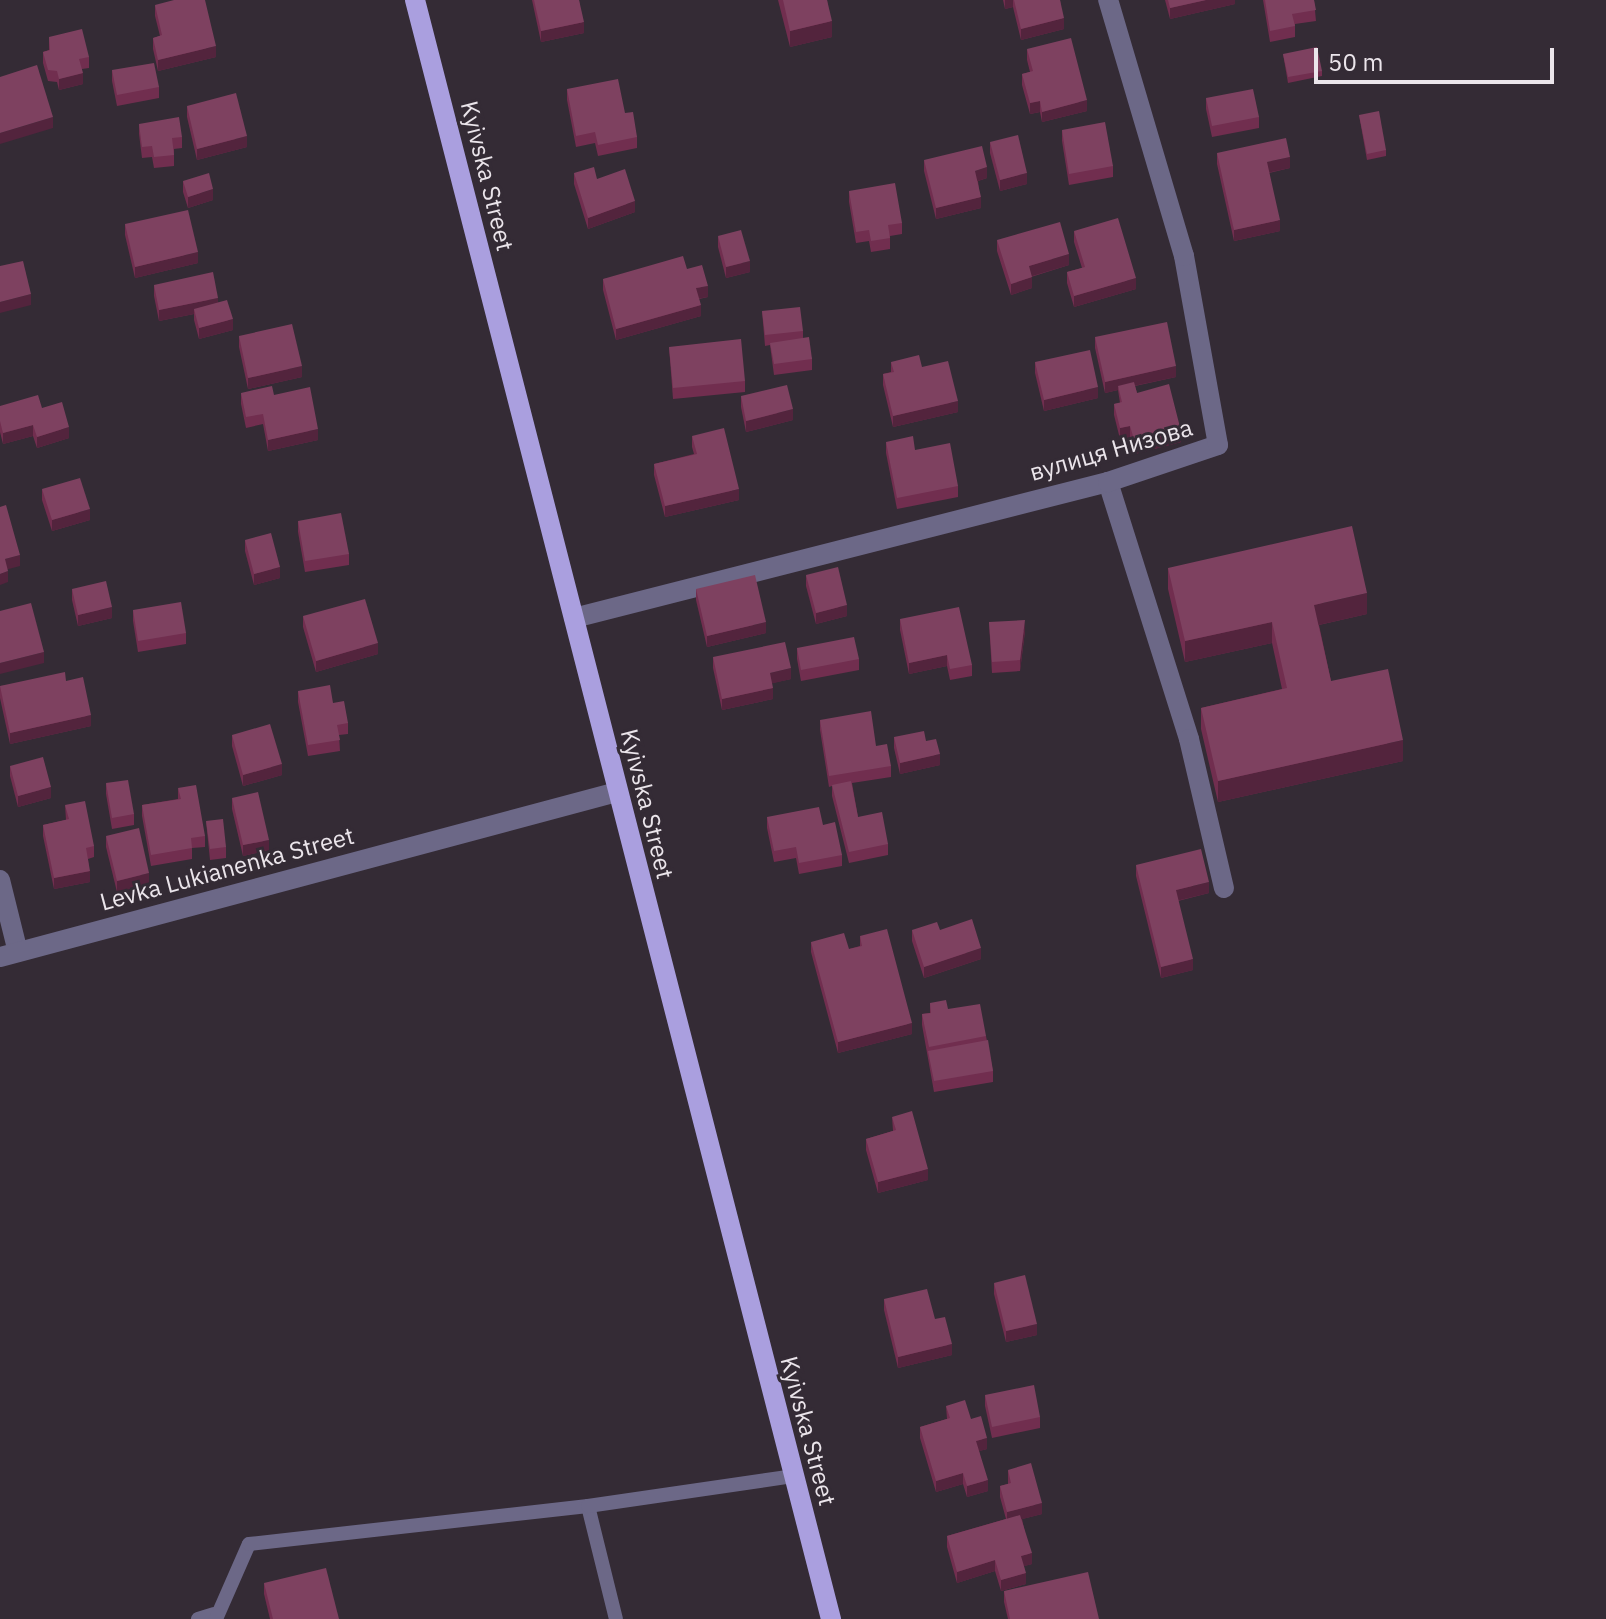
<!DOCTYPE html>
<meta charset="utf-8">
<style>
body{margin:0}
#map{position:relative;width:1606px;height:1619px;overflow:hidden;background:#342b35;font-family:"IBM Plex Sans",sans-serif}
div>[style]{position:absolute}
.lane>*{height:14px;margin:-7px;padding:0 7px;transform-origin:7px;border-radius:7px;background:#6c6887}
.street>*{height:20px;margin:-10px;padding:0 10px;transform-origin:10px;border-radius:10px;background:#6c6887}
.primary>*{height:20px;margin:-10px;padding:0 10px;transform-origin:10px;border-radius:10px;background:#aa9fdf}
.wall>*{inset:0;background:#712e4f}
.shaded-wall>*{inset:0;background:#53243d}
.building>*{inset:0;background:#7e4160}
span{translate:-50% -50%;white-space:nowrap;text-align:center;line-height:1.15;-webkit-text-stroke:6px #342b35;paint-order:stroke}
.street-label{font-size:24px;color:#ebe5eb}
.scale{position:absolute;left:1314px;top:48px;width:240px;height:36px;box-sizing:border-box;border:4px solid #ebe5eb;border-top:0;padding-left:10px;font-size:24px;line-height:28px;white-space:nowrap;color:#ebe5eb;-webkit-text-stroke:6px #342b35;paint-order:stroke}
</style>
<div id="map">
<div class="lane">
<div style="left:588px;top:1506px;width:116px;rotate:76.1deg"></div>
<div style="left:198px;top:1619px;width:17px;rotate:-17deg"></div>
<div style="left:216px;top:1619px;width:82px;rotate:-66.3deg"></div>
<div style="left:249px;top:1544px;width:341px;rotate:-6.4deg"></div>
<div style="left:588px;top:1506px;width:207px;rotate:-8.3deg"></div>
</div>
<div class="street">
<div style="left:1108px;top:482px;width:269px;rotate:72.5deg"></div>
<div style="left:1189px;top:739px;width:153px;rotate:76.8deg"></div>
<div style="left:574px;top:618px;width:551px;rotate:-14.29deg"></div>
<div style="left:1108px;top:482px;width:116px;rotate:-18.6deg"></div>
<div style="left:1218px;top:445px;width:192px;rotate:-100.2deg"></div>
<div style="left:1184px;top:256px;width:267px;rotate:-106.5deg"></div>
<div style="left:0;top:880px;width:74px;rotate:76deg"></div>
<div style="left:0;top:957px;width:639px;rotate:-14.97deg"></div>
</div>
<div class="primary">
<div style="left:415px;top:0;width:1672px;rotate:75.59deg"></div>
</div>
<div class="wall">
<div style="clip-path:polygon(532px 0,579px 0,584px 33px,541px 42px)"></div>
<div style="clip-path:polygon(778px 0,827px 0,832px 37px,790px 47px)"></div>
<div style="clip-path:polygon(1003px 0,1060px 0,1064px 29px,1021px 40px,1013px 7px,1005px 9px)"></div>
<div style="clip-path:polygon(1165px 0,1235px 0,1235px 4px,1170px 19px)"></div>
<div style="clip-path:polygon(1263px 0,1314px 0,1316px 21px,1295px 24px,1295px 37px,1270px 42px)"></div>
<div style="clip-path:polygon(155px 5px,216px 57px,158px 71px,153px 49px,153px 38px,160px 36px,155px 16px)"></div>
<div style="clip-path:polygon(49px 37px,89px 57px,89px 68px,82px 69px,83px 84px,59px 90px,57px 82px,48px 81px,43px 63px,43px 52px,49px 50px)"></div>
<div style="clip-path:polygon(1027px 49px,1087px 111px,1042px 122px,1040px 112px,1030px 114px,1022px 85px,1022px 74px,1030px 72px,1027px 60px)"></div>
<div style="clip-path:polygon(1283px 54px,1322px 71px,1322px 76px,1288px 83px)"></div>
<div style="clip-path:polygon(112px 70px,159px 87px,159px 98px,117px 106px,112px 81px)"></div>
<div style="clip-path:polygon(567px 89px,625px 113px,637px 137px,637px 148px,598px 156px,595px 143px,576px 147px,567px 100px)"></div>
<div style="clip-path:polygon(1206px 98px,1259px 117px,1259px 128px,1212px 137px,1206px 109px)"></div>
<div style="clip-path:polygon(187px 106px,247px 147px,197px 160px,187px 117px)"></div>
<div style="clip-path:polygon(1359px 115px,1386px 150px,1386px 156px,1367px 160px)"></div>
<div style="clip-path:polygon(139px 124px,182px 137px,182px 148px,174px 149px,174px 166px,154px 168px,152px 157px,142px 158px,139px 134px)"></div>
<div style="clip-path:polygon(1062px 130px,1113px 166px,1113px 177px,1069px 185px,1062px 141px)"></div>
<div style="clip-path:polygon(990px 142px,1027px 184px,1000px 191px,990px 153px)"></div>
<div style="clip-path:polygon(1217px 153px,1290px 168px,1269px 173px,1280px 231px,1234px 241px,1217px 164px)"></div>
<div style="clip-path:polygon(924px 160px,987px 178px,978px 181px,981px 208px,936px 219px,924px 171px)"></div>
<div style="clip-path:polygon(574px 173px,597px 179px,635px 212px,588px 229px,574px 184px)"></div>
<div style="clip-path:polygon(183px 181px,213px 200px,188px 208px,183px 192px)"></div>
<div style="clip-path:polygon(849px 191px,902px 223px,902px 234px,890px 236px,890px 249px,871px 252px,869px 241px,856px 243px,849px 202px)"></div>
<div style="clip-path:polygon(125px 224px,198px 263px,135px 278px,125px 235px)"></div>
<div style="clip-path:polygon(1074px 231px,1136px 289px,1074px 307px,1067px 283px,1067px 272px,1082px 268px,1074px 242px)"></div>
<div style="clip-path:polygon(718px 236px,750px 272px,726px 278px,718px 247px)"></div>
<div style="clip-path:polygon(997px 240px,1069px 265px,1031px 277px,1032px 288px,1011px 295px,997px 251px)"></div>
<div style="clip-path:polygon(687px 269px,708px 297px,699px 299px,701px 316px,616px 340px,603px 290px,603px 279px)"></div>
<div style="clip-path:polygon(154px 285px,218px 302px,233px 330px,199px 339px,194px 320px,194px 314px,159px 321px,154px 296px)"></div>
<div style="clip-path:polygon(762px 311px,803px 331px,803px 338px,812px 359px,812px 370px,774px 375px,770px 345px,765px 346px)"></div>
<div style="clip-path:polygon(239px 336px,302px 377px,248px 389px,239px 347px)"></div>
<div style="clip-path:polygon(1095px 337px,1176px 377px,1135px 386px,1137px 393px,1181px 442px,1135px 454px,1130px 437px,1120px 439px,1114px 415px,1114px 404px,1120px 403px,1118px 390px,1105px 393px,1095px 348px)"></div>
<div style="clip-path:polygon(669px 347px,745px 381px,745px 392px,673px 399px)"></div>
<div style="clip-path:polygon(891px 362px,922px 367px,958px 412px,893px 427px,883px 385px,883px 374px,891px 372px)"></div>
<div style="clip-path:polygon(1035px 362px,1098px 398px,1044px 411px,1035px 373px)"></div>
<div style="clip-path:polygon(241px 393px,274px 395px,318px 440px,268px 451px,263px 424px,246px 428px,241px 404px)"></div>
<div style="clip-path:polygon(741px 396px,793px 420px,746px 432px,741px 407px)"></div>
<div style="clip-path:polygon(0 406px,42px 408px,69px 438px,37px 448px,33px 436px,3px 444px,0 432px)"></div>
<div style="clip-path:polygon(692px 436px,739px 500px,665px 517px,654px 475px,654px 464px,694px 454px,692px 447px)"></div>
<div style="clip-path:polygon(886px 442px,915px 450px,958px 486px,958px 497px,897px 509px,886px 453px)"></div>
<div style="clip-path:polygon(42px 489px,90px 520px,52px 531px,42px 500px)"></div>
<div style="clip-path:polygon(298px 521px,349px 554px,349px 565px,305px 572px,298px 532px)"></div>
<div style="clip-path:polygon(245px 540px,280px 578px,254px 585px,245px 551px)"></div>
<div style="clip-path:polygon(1168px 568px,1367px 614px,1319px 625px,1331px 681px,1403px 761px,1218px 802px,1201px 729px,1201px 708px,1282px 689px,1272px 643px,1185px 662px,1168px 589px)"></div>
<div style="clip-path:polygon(806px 575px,847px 616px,816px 624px,806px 586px)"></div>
<div style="clip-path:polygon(72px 589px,112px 618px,78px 626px,72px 600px)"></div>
<div style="clip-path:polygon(696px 589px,766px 633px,707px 647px,696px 600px)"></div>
<div style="clip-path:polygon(133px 610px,186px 633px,186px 644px,138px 652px,133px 621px)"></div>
<div style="clip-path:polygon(303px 616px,378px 654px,316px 672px,303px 627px)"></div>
<div style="clip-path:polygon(900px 619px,972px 665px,972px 676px,950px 680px,947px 666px,909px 674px,900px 630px)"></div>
<div style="clip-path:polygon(989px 622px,1025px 631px,1020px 671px,992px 673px)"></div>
<div style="clip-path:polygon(797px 648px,859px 659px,859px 670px,801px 681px,797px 659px)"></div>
<div style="clip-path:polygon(713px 657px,791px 679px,772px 683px,773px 699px,722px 710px,713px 668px)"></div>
<div style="clip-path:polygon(66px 681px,91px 726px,10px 744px,0 698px,0 686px)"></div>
<div style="clip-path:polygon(298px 691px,333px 703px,348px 723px,348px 734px,339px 735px,340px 751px,308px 756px,298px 702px)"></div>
<div style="clip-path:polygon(820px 720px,876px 746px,891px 766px,891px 777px,852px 783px,858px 817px,888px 844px,888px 855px,849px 863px,832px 796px,832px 786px,829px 787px,820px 730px)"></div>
<div style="clip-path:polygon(232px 735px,282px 775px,243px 786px,232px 746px)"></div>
<div style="clip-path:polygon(894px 737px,926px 741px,940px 765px,900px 774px,894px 748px)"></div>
<div style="clip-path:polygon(10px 766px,51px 798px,18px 807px,10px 776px)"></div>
<div style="clip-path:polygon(106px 783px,134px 814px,134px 825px,112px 829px,106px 794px)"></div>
<div style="clip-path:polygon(178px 788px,205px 836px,205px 847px,192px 848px,192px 859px,151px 866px,142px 816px,142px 805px,178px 799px)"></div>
<div style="clip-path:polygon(232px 798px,269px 850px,243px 856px,232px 809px)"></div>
<div style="clip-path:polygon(65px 805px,94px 846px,94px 857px,88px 859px,90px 882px,54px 889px,43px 836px,43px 825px,66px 820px)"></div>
<div style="clip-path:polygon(767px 817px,823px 825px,842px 855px,842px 866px,799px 874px,796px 858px,774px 862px,767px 828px)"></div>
<div style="clip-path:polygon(206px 821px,226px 847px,226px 858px,210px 860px)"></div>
<div style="clip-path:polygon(106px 836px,149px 884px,117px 892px,106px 847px)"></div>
<div style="clip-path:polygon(1136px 865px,1209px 893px,1178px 901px,1193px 970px,1161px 978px,1136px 876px)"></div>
<div style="clip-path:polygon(912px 930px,981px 959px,924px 978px,912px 941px)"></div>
<div style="clip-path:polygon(860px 936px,912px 1034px,838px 1053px,811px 952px,811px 942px,849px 949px,860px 946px)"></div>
<div style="clip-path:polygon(930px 1003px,948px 1009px,986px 1036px,993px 1071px,993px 1082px,934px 1092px,922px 1025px,922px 1014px,930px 1013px)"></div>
<div style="clip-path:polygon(892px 1117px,928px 1180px,878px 1193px,866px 1150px,866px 1139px,893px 1131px)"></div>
<div style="clip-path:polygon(994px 1283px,1037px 1335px,1006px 1342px,994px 1294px)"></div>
<div style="clip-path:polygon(884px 1299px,935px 1319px,952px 1355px,898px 1368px,884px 1310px)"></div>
<div style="clip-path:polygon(985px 1395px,1040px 1417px,1040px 1428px,992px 1438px,985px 1406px)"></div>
<div style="clip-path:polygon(946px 1406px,971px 1419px,987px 1449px,979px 1451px,988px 1491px,967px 1497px,963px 1484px,936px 1492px,920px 1438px,920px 1427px,947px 1419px)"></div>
<div style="clip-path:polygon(1008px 1470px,1042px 1514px,1022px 1519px,1032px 1564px,1024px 1566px,1026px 1584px,1001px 1591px,995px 1571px,957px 1583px,947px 1547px,947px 1536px,1006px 1519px,1000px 1497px,1000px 1486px,1008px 1484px)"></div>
<div style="clip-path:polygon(264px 1583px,339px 1619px,270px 1619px,264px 1594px)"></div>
<div style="clip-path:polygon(1004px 1591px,1099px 1619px,1008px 1619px,1004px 1602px)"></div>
</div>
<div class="shaded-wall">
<div style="clip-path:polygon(1005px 0,1013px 0,1013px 7px,1005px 9px)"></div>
<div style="clip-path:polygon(1206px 0,1235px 0,1235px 4px,1170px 19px,1170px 8px)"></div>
<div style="clip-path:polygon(1064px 18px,1064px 29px,1021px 40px,1021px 29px)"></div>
<div style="clip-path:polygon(832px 21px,832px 37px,790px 47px,790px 31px)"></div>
<div style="clip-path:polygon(584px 22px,584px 33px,541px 42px,541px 31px)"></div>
<div style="clip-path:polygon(216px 46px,216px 57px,158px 71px,158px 60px)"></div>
<div style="clip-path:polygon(83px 73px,83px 84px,59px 90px,59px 79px)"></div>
<div style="clip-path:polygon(1087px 100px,1087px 111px,1042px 122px,1042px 112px)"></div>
<div style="clip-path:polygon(1040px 101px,1040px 112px,1030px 114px,1030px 103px)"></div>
<div style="clip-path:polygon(53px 117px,53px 128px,0 144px,0 133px)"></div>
<div style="clip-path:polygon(247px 136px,247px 147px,197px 160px,197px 149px)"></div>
<div style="clip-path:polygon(1290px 157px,1290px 168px,1267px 173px,1267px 162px)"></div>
<div style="clip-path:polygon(987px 167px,987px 178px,975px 182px,975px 171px)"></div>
<div style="clip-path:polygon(1027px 173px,1027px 184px,1000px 191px,1000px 180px)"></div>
<div style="clip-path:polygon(213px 189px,213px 200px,188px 208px,188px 197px)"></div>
<div style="clip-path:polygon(981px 197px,981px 208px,936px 219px,936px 208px)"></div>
<div style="clip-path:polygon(635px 201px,635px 212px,588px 229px,588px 218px)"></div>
<div style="clip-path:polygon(1280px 220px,1280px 231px,1234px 241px,1234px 230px)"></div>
<div style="clip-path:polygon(198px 252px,198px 263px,135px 278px,135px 267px)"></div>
<div style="clip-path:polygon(1069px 254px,1069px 265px,1029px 277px,1029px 266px)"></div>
<div style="clip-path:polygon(750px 261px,750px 272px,726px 278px,726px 267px)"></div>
<div style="clip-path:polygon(1032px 277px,1032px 288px,1011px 295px,1011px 284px)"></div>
<div style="clip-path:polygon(1136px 278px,1136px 289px,1074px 307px,1074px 296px)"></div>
<div style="clip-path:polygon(708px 286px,708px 297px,696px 299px,696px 288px)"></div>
<div style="clip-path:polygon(31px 294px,31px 305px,0 313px,0 302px)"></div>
<div style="clip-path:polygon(218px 298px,218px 309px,194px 309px,194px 314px,159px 321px,159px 310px)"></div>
<div style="clip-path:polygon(701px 305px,701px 316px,616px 340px,616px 329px)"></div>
<div style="clip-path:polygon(233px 319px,233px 330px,199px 339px,199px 328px)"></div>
<div style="clip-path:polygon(302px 366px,302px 377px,248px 389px,248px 378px)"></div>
<div style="clip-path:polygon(1176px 366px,1176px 377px,1119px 389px,1118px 386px,1118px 390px,1105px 393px,1105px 382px)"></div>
<div style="clip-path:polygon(1098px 387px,1098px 398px,1044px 411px,1044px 400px)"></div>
<div style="clip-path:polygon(958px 401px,958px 412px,893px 427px,893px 416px)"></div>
<div style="clip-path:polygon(793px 409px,793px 420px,746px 432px,746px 421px)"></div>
<div style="clip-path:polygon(33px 425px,33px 436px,3px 444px,3px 433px)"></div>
<div style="clip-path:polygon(1130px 426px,1130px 437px,1120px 439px,1120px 428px)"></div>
<div style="clip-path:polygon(69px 427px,69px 438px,37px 448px,37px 437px)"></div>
<div style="clip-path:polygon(318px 429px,318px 440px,268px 451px,268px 440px)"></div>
<div style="clip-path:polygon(1181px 431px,1181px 442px,1135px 454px,1135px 443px)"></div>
<div style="clip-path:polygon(739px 489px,739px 500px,665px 517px,665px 506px)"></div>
<div style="clip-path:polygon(90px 509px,90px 520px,52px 531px,52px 520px)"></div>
<div style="clip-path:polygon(20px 555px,20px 566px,5px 570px,5px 559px)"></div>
<div style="clip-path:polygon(280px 567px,280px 578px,254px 585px,254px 574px)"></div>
<div style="clip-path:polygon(8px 571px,8px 582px,0 585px,0 574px)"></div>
<div style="clip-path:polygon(1367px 593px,1367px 614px,1314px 626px,1314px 605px)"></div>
<div style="clip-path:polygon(847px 605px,847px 616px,816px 624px,816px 613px)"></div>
<div style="clip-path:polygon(112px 607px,112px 618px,78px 626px,78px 615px)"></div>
<div style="clip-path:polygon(1025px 620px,1025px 631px,1020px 671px,1020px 660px)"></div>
<div style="clip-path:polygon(766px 622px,766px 633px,707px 647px,707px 636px)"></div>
<div style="clip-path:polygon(1272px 622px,1272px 643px,1185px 662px,1185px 641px)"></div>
<div style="clip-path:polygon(378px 643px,378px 654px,316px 672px,316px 661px)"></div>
<div style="clip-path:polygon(44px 652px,44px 663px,0 674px,0 663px)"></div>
<div style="clip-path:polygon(947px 655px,947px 666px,909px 674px,909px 663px)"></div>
<div style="clip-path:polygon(791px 668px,791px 679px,770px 684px,770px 673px)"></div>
<div style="clip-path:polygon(773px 688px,773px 699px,722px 710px,722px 699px)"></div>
<div style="clip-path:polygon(91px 715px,91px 726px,10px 744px,10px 733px)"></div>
<div style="clip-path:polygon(1403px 740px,1403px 761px,1218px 802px,1218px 781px)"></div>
<div style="clip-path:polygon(940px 754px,940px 765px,900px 774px,900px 763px)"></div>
<div style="clip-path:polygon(282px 764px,282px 775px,243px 786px,243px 775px)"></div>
<div style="clip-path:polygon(51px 787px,51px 798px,18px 807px,18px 796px)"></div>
<div style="clip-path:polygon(269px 840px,269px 850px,243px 856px,243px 845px)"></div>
<div style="clip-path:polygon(90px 871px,90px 882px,54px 889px,54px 878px)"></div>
<div style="clip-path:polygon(149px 873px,149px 884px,117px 892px,117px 881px)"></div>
<div style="clip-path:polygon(1209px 882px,1209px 893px,1176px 901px,1176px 890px)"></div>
<div style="clip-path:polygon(981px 948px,981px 959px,924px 978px,924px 967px)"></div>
<div style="clip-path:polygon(1193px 959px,1193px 970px,1161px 978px,1161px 967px)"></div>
<div style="clip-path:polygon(912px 1023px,912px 1034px,838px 1053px,838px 1042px)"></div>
<div style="clip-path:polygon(928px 1169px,928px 1180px,878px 1193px,878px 1182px)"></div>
<div style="clip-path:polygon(1037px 1324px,1037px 1335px,1006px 1342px,1006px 1331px)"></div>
<div style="clip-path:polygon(952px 1344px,952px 1355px,898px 1368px,898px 1357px)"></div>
<div style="clip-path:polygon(987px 1438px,987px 1449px,976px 1452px,976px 1441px)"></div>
<div style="clip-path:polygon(963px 1473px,963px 1484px,936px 1492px,936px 1481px)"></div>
<div style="clip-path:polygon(988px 1480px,988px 1491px,967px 1497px,967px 1486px)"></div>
<div style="clip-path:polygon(1042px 1503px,1042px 1514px,1007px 1523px,1007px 1512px)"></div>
<div style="clip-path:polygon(1032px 1553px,1032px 1564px,1021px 1567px,1021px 1556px)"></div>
<div style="clip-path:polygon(995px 1560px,995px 1571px,957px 1583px,957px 1572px)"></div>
<div style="clip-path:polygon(1026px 1573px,1026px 1584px,1001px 1591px,1001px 1580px)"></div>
</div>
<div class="building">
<div style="clip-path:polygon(174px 0,205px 0,216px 46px,158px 60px,153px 38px,162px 35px,155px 5px)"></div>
<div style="clip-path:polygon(534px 0,579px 0,584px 22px,541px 31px)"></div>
<div style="clip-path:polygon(783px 0,827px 0,832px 21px,790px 31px)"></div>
<div style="clip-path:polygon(1014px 0,1060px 0,1064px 18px,1021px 29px)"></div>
<div style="clip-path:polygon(1168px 0,1206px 0,1170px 8px)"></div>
<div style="clip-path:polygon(1265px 0,1314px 0,1316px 10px,1292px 14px,1295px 26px,1270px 31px)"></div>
<div style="clip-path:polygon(82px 29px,89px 57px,79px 59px,83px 73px,59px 79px,57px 71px,48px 70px,43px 52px,50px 50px,49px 37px)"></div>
<div style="clip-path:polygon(1071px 38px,1087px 100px,1042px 112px,1040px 101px,1030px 103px,1022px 74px,1033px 71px,1027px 49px)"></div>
<div style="clip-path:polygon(1317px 47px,1322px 71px,1288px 77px,1283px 54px)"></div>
<div style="clip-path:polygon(154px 63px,159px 87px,117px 95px,112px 70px)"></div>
<div style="clip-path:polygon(37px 65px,53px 117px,0 133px,0 77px)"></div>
<div style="clip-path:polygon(618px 79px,625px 113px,633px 112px,637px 137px,598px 145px,595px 132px,576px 136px,567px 89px)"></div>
<div style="clip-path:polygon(1253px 89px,1259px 117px,1212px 126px,1206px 98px)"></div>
<div style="clip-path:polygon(236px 93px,247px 136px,197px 149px,187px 106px)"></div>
<div style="clip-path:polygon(1379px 111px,1386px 150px,1367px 154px,1359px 115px)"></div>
<div style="clip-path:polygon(179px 117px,182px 137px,172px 138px,174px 155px,154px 157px,152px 146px,142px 147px,139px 124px)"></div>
<div style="clip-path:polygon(1105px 122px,1113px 166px,1069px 174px,1062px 130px)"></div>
<div style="clip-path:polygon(1018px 135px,1027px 173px,1000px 180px,990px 142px)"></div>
<div style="clip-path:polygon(1286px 138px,1290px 157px,1267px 162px,1280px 220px,1234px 230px,1217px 153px)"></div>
<div style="clip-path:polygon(982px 146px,987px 167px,975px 171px,981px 197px,936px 208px,924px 160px)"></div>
<div style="clip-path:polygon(594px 167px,597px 179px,625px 169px,635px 201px,588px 218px,574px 173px)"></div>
<div style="clip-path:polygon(209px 173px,213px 189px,188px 197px,183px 181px)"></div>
<div style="clip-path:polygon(895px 183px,902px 223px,888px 225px,890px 238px,871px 241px,869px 230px,856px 232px,849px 191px)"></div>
<div style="clip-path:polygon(188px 210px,198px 252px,135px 267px,125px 224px)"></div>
<div style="clip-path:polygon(1118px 218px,1136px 278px,1074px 296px,1067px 272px,1085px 267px,1074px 231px)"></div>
<div style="clip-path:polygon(1060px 222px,1069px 254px,1029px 266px,1032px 277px,1011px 284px,997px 240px)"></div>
<div style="clip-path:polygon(741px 230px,750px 261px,726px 267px,718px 236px)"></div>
<div style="clip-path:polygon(683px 256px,687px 269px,702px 265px,708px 286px,696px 288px,701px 305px,616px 329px,603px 279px)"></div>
<div style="clip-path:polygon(23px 261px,31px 294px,0 302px,0 266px)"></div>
<div style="clip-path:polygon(213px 272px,218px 298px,159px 310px,154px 285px)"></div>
<div style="clip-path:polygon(227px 300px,233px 319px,199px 328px,194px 309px)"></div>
<div style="clip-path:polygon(800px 307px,803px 331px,765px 335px,762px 311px)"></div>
<div style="clip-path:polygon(1167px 322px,1176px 366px,1105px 382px,1095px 337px)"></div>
<div style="clip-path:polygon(292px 324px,302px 366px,248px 378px,239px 336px)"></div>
<div style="clip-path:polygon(809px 337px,812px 359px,774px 364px,770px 343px)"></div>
<div style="clip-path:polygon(741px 339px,745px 381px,673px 388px,669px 347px)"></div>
<div style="clip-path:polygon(1090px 350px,1098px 387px,1044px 400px,1035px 362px)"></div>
<div style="clip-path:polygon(919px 355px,922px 367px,948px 361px,958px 401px,893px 416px,883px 374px,894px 372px,891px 362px)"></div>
<div style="clip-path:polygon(1134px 382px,1137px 393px,1169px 384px,1181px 431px,1135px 443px,1130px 426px,1120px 428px,1114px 404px,1122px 402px,1118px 386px)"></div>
<div style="clip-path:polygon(787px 385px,793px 409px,746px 421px,741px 396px)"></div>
<div style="clip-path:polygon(272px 386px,274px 395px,310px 387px,318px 429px,268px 440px,263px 414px,246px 417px,241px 393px)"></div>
<div style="clip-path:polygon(38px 395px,42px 408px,62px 402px,69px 427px,37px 437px,33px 425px,3px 433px,0 421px,0 406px)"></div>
<div style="clip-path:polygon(724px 428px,739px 489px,665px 506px,654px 464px,697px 454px,692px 436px)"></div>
<div style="clip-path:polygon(913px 436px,915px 450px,950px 443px,958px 486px,897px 498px,886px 442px)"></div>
<div style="clip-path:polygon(80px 478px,90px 509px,52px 520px,42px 489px)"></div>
<div style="clip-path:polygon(6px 505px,20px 555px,5px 559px,8px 571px,0 574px,0 507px)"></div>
<div style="clip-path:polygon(341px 513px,349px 554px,305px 561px,298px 521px)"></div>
<div style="clip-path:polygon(1352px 526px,1367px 593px,1314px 605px,1331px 681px,1388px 669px,1403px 740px,1218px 781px,1201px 708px,1287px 688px,1272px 622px,1185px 641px,1168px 568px)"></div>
<div style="clip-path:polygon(271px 533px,280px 567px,254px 574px,245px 540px)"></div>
<div style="clip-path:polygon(838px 567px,847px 605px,816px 613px,806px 575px)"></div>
<div style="clip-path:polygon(755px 575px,766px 622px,707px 636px,696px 589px)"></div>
<div style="clip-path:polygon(106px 581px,112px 607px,78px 615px,72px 589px)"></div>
<div style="clip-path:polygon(365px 599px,378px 643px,316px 661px,303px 616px)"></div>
<div style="clip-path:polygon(181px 602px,186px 633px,138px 641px,133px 610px)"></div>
<div style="clip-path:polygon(31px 603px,44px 652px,0 663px,0 611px)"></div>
<div style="clip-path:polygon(959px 607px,972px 665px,950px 669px,947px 655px,909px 663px,900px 619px)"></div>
<div style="clip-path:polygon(1025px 620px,1020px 660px,992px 662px,989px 622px)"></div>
<div style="clip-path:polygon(854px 637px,859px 659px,801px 670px,797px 648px)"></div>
<div style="clip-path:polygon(785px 642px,791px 668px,770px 673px,773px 688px,722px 699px,713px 657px)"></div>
<div style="clip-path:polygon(65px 672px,66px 681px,83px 677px,91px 715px,10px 733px,0 686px)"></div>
<div style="clip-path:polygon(330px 685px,333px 703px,344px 701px,348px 723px,337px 725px,340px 740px,308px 745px,298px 691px)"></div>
<div style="clip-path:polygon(871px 711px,876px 746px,887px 744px,891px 766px,829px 776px,820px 720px)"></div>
<div style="clip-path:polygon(270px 724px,282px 764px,243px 775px,232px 735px)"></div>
<div style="clip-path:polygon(924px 731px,926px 741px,936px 739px,940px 754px,900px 763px,894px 737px)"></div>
<div style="clip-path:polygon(43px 757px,51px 787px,18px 796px,10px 766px)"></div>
<div style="clip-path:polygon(128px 780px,134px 814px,112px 818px,106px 783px)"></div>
<div style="clip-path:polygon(851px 781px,858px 817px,882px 812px,888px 844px,849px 852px,832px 785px)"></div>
<div style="clip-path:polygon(196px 785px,205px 836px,191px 838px,192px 848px,151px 855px,142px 805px,181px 799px,178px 788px)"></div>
<div style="clip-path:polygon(258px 792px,269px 840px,243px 845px,232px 798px)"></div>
<div style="clip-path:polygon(85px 801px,94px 846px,86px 848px,90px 871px,54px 878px,43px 825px,69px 819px,65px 805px)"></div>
<div style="clip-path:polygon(819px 807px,823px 825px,835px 822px,842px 855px,799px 863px,796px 847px,774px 851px,767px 817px)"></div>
<div style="clip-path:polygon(223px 819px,226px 847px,210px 849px,206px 821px)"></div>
<div style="clip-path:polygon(139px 828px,149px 873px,117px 881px,106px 836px)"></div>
<div style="clip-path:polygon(1201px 849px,1209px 882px,1176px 890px,1193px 959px,1161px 967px,1136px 865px)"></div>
<div style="clip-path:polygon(972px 919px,981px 948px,924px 967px,912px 930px,937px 922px,940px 930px)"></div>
<div style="clip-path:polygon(887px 929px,912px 1023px,838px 1042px,811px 942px,844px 933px,849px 949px,862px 946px,860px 936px)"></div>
<div style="clip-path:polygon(946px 1000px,948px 1009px,980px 1004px,986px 1036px,929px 1047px,922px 1014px,931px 1013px,930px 1003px)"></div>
<div style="clip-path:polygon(988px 1040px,993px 1071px,934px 1081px,928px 1051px)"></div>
<div style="clip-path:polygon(912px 1111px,928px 1169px,878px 1182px,866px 1139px,896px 1130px,892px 1117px)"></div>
<div style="clip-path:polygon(1025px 1275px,1037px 1324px,1006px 1331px,994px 1283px)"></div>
<div style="clip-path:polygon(927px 1289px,935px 1319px,945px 1317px,952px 1344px,898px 1357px,884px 1299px)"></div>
<div style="clip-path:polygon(1034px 1385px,1040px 1417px,992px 1427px,985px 1395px)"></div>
<div style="clip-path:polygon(965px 1400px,971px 1419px,981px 1416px,987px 1438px,976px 1441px,988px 1480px,967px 1486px,963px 1473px,936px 1481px,920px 1427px,950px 1418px,946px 1406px)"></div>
<div style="clip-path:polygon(1031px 1463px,1042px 1503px,1007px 1512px,1000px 1486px,1011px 1483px,1008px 1470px)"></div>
<div style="clip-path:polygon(1020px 1515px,1032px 1553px,1021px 1556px,1026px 1573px,1001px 1580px,995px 1560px,957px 1572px,947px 1536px)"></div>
<div style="clip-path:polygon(326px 1568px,339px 1619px,273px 1619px,264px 1583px)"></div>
<div style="clip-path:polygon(1088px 1572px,1099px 1619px,1010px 1619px,1004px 1591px)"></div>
</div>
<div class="street-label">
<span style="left:487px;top:176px;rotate:76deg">Kyivska Street</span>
<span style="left:1111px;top:450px;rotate:-16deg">вулиця Низова</span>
<span style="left:647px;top:804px;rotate:76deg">Kyivska Street</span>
<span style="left:227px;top:869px;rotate:-15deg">Levka Lukianenka Street</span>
<span style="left:808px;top:1431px;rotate:75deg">Kyivska Street</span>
</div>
<div class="scale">50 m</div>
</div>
